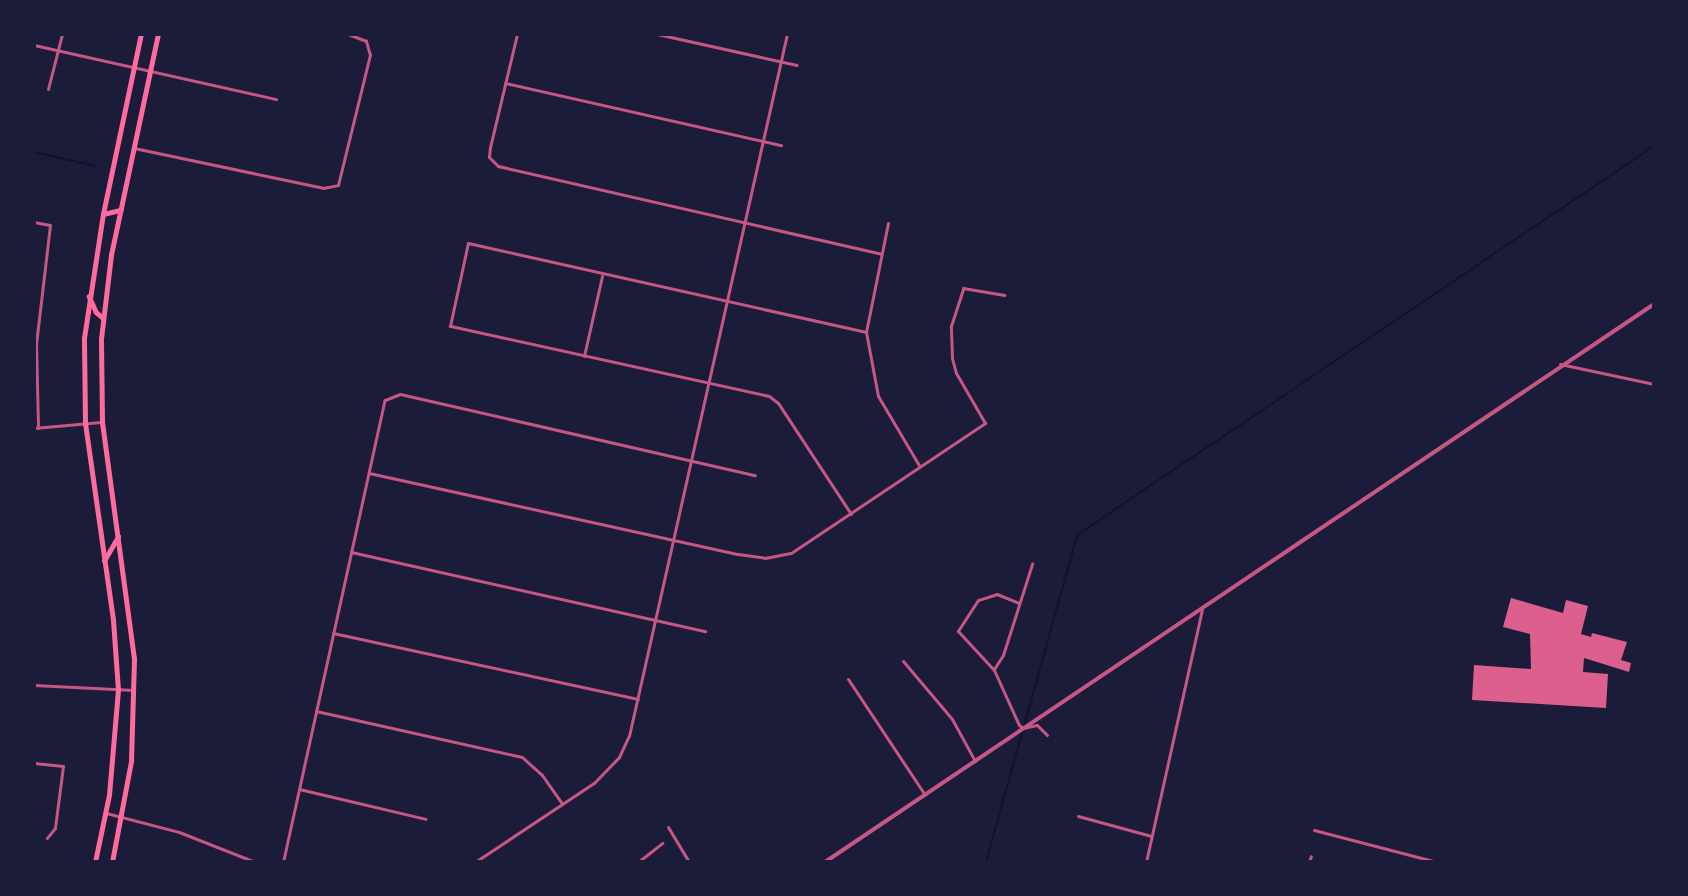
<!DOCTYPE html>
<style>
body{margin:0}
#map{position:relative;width:1688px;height:896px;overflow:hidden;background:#1b1b3a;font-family:"Space Grotesk",sans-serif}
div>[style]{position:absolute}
.stream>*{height:2px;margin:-1px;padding:0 1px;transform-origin:1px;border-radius:1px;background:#12122b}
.building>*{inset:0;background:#dd5f8e}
.minor>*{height:3px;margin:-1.5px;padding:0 1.5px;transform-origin:1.5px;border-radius:1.5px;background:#c65784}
.tertiary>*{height:4px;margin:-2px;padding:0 2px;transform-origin:2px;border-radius:2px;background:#c65784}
.secondary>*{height:4.5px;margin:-2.25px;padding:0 2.25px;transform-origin:2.25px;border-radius:2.25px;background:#ff6b9d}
span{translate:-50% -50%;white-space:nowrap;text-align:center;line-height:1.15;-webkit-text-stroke:4.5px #1b1b3a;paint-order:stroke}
.frame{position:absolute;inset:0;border:36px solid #1b1b3a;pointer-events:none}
</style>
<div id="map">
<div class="stream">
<div style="left:34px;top:152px;width:63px;rotate:12.9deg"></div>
<div style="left:986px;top:862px;width:339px;rotate:-74.4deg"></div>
<div style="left:1077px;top:535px;width:696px;rotate:-33.99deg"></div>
</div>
<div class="building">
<div style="clip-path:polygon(1511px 598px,1563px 613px,1566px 600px,1588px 606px,1581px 634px,1591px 637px,1592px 633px,1627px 642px,1621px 660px,1631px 663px,1629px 672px,1584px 658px,1583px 672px,1608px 674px,1606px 708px,1472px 700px,1474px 665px,1531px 669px,1530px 634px,1503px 627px)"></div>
</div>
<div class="minor">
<div style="left:517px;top:34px;width:116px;rotate:103.4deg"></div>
<div style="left:490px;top:147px;width:10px;rotate:96deg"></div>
<div style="left:489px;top:157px;width:13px;rotate:45deg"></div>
<div style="left:498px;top:166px;width:393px;rotate:12.9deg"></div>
<div style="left:657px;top:34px;width:143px;rotate:12.5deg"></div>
<div style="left:34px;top:45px;width:248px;rotate:12.6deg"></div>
<div style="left:505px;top:83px;width:283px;rotate:12.7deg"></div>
<div style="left:48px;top:89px;width:57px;rotate:-75.7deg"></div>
<div style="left:134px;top:148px;width:193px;rotate:11.9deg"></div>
<div style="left:323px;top:188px;width:15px;rotate:-11deg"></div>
<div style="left:338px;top:185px;width:134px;rotate:-76.2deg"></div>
<div style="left:370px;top:55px;width:15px;rotate:-106deg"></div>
<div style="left:366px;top:41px;width:19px;rotate:-159deg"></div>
<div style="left:34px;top:222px;width:16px;rotate:11deg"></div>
<div style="left:50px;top:225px;width:120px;rotate:96.7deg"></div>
<div style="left:36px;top:344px;width:84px;rotate:88.6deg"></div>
<div style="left:888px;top:223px;width:111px;rotate:101.4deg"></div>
<div style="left:866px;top:332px;width:65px;rotate:79.4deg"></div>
<div style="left:878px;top:396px;width:82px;rotate:59.4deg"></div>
<div style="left:584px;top:356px;width:82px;rotate:-77.3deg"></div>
<div style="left:1560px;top:364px;width:96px;rotate:12deg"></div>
<div style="left:34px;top:428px;width:67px;rotate:-5.1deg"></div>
<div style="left:369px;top:473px;width:378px;rotate:12.4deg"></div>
<div style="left:738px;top:554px;width:27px;rotate:8deg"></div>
<div style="left:765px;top:558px;width:26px;rotate:-11deg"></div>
<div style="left:791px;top:553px;width:234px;rotate:-33.8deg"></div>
<div style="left:985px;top:423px;width:58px;rotate:-120.1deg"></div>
<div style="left:956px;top:373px;width:16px;rotate:-105deg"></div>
<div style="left:952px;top:358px;width:32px;rotate:-92deg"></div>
<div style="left:951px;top:326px;width:40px;rotate:-72deg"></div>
<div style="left:963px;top:288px;width:42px;rotate:9.7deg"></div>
<div style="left:851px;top:514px;width:133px;rotate:-123.3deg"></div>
<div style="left:778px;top:403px;width:11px;rotate:-142deg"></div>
<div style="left:769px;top:396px;width:327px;rotate:-167.6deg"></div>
<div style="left:450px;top:326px;width:85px;rotate:-77.8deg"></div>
<div style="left:468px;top:243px;width:408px;rotate:12.6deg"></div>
<div style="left:351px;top:552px;width:363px;rotate:12.6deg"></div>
<div style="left:1019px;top:603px;width:24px;rotate:-158deg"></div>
<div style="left:997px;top:594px;width:20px;rotate:162deg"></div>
<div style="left:978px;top:600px;width:37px;rotate:123deg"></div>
<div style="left:958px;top:631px;width:53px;rotate:47.3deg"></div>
<div style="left:994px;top:670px;width:60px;rotate:65.6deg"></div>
<div style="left:1019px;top:725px;width:5px;rotate:37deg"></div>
<div style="left:1023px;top:728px;width:14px;rotate:-12deg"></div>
<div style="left:1037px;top:725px;width:14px;rotate:45deg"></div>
<div style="left:333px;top:633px;width:312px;rotate:12.2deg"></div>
<div style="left:903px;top:661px;width:76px;rotate:49.8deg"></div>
<div style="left:952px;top:719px;width:48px;rotate:61.3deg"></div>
<div style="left:994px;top:669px;width:17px;rotate:-57deg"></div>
<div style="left:1003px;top:655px;width:96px;rotate:-72.3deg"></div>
<div style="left:848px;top:679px;width:139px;rotate:56.4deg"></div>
<div style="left:34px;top:685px;width:100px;rotate:2.9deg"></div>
<div style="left:316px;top:711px;width:211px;rotate:12.6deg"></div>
<div style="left:522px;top:757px;width:27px;rotate:42deg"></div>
<div style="left:542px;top:775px;width:35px;rotate:55deg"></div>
<div style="left:34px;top:763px;width:29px;rotate:6deg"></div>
<div style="left:63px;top:766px;width:63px;rotate:97.4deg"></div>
<div style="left:55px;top:828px;width:13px;rotate:129deg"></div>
<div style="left:299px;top:789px;width:130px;rotate:13.3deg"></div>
<div style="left:106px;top:813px;width:75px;rotate:14.6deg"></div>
<div style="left:179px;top:832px;width:82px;rotate:21.5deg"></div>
<div style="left:1078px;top:816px;width:76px;rotate:15.3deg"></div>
<div style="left:668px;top:827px;width:41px;rotate:59deg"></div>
<div style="left:1314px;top:830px;width:127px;rotate:14.6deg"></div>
<div style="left:283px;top:862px;width:473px;rotate:-77.6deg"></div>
<div style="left:385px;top:400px;width:16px;rotate:-22deg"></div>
<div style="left:400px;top:394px;width:364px;rotate:12.9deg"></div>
<div style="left:475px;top:862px;width:143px;rotate:-33.6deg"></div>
<div style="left:594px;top:783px;width:36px;rotate:-46deg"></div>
<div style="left:619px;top:757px;width:23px;rotate:-65deg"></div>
<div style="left:629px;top:736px;width:720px;rotate:-77.32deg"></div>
<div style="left:638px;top:862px;width:31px;rotate:-38deg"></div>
<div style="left:1146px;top:862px;width:259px;rotate:-77.5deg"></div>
<div style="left:1309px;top:862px;width:6px;rotate:-72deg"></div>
</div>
<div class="tertiary">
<div style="left:825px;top:862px;width:999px;rotate:-33.94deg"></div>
</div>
<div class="secondary">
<div style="left:103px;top:214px;width:18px;rotate:-13deg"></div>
<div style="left:89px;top:296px;width:17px;rotate:66deg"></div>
<div style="left:96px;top:312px;width:8px;rotate:40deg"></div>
<div style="left:104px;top:561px;width:28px;rotate:-60deg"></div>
<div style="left:95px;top:862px;width:68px;rotate:-78.2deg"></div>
<div style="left:109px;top:795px;width:105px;rotate:-85.1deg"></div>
<div style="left:118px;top:690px;width:70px;rotate:-94.1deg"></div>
<div style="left:113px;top:620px;width:199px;rotate:-98.1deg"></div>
<div style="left:85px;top:423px;width:85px;rotate:-90.7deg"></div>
<div style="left:84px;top:338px;width:125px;rotate:-81.3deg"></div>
<div style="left:103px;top:214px;width:184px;rotate:-78.1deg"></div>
<div style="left:112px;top:862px;width:103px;rotate:-79.3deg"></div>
<div style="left:131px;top:761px;width:102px;rotate:-88.3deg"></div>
<div style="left:134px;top:659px;width:239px;rotate:-97.7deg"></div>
<div style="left:102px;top:422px;width:83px;rotate:-90.7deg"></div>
<div style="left:101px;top:339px;width:85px;rotate:-83.2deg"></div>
<div style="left:111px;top:255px;width:226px;rotate:-78deg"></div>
</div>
<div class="frame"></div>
</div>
